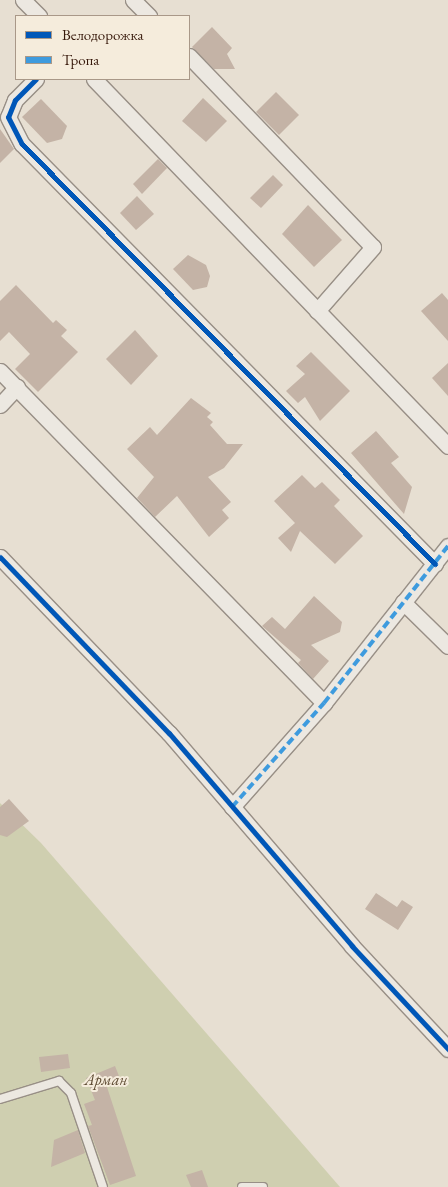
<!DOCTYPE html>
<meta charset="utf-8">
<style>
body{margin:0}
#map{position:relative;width:448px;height:1187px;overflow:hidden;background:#e7dfd2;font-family:"EB Garamond",serif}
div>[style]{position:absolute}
.green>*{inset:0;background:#cfcfb0}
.building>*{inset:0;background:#c4b3a6}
.roads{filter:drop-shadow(1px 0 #988f86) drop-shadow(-1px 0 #988f86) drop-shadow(0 1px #988f86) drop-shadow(0 -1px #988f86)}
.service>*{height:8px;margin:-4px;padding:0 4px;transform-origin:4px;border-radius:4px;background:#ece8e1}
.minor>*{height:15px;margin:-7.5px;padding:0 7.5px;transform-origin:7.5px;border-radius:7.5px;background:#ece8e1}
.quiet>*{height:4px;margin-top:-2px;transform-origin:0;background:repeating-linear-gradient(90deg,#3e9bde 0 8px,transparent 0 12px)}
.cycleway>*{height:5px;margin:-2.5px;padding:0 2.5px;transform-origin:2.5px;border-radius:2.5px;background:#0057b8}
span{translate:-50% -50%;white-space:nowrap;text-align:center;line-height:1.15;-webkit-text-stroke:4px #f5ecdc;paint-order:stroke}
.park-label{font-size:16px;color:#5f4c34;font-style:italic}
.legend{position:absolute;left:15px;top:15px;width:175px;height:65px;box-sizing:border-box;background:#f5ecdc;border:1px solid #a99888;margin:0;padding:6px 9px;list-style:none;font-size:15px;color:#37190b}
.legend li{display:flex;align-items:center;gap:10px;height:25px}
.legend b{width:25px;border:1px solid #a99888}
</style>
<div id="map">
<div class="green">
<div style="clip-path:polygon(0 803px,41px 843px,340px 1187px,0 1187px)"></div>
</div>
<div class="building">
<div style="clip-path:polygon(212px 27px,232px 48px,227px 54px,235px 69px,214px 69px,192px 47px)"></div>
<div style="clip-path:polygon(276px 92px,299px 115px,279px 135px,256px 112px)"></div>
<div style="clip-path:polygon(203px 98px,227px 121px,206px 142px,182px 121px)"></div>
<div style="clip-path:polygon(41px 99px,67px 126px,62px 139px,47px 143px,22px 117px)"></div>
<div style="clip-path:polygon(0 129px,14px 149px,0 163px)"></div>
<div style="clip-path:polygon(158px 159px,167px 168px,142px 194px,133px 184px)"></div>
<div style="clip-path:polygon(273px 175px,283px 185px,261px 208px,250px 198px)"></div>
<div style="clip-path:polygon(137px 196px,154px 214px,136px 230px,120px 213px)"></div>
<div style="clip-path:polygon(308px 205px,342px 240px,314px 267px,282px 234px)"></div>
<div style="clip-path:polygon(188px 255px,206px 265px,210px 276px,207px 287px,193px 290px,173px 269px)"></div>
<div style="clip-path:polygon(16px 285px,53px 323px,56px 320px,67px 330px,61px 336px,78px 352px,38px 392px,15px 369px,30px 354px,9px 332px,0 341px,0 301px)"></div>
<div style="clip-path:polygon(442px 293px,448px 300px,448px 341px,421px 311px)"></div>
<div style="clip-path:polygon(135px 330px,158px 356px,131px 385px,106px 359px)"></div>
<div style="clip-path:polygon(311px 352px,350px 391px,320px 421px,305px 397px,298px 403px,286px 391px,305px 374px,296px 366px)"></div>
<div style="clip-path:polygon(448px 363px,448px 396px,432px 378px)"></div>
<div style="clip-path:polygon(191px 398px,211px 413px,207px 417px,213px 422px,210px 425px,227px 444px,243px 444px,224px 468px,208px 477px,231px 502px,222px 510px,229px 518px,209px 537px,177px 496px,155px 517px,142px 503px,137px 498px,154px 477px,127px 449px,150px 427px,157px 435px)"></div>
<div style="clip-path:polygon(376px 431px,399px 457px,391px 463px,412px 487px,404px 514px,351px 453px)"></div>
<div style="clip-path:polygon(302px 475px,315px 488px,322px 482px,340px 500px,334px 506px,363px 536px,335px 564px,300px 531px,291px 552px,278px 538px,295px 523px,274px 501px)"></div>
<div style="clip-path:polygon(314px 596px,342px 622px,340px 632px,311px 645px,329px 661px,313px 679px,298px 663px,301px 660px,262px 626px,272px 617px,285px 629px)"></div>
<div style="clip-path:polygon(9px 799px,29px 821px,7px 837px,0 835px,0 807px)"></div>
<div style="clip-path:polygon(376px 893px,397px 907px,402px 900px,413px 907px,398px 930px,365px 909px)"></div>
<div style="clip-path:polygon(68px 1054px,70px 1068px,41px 1072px,39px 1057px)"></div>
<div style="clip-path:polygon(115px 1066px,121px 1081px,107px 1087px,136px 1176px,110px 1185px,88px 1126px,92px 1125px,84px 1104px,95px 1100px,86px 1078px)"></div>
<div style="clip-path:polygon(78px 1130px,85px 1153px,51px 1167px,54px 1140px)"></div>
<div style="clip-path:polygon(202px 1170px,208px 1187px,191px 1187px,186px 1175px)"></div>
</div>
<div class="roads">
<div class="service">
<div style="left:0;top:1099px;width:62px;rotate:-17deg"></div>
<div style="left:59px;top:1081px;width:17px;rotate:45deg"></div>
<div style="left:71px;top:1093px;width:99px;rotate:71.2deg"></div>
<div style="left:242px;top:1187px;width:21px"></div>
</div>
<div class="minor">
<div style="left:23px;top:0;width:23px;rotate:45deg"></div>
<div style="left:133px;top:0;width:23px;rotate:45deg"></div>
<div style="left:189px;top:56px;width:265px;rotate:46.1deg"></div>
<div style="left:373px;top:247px;width:85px;rotate:131.2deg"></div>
<div style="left:36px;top:79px;width:30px;rotate:135deg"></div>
<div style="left:15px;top:100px;width:18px;rotate:112deg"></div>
<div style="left:8px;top:117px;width:30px;rotate:63deg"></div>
<div style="left:22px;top:144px;width:589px;rotate:45.48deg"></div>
<div style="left:94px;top:79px;width:510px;rotate:46.03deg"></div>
<div style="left:0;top:371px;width:464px;rotate:45.7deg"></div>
<div style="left:0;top:405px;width:25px;rotate:-47deg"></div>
<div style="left:0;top:557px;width:244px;rotate:46.2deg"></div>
<div style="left:169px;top:733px;width:281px;rotate:49.3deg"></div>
<div style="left:352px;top:946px;width:141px;rotate:47deg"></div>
<div style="left:403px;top:602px;width:63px;rotate:44.4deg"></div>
<div style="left:232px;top:807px;width:139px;rotate:-48.5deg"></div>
<div style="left:324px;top:703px;width:200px;rotate:-51.7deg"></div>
</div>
</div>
<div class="quiet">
<div style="left:232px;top:807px;width:139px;rotate:-48.5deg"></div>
<div style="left:324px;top:703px;width:200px;rotate:-51.7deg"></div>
</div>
<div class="cycleway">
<div style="left:36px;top:79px;width:30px;rotate:135deg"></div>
<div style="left:15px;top:100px;width:18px;rotate:112deg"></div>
<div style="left:8px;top:117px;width:30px;rotate:63deg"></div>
<div style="left:22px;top:144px;width:589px;rotate:45.48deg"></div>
<div style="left:0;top:557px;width:244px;rotate:46.2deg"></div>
<div style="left:169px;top:733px;width:281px;rotate:49.3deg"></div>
<div style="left:352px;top:946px;width:141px;rotate:47deg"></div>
</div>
<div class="park-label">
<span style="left:106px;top:1080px">Арман</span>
</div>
<ul class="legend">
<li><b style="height:6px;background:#0057b8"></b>Велодорожка</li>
<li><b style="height:6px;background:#3e9bde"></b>Тропа</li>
</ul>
</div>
